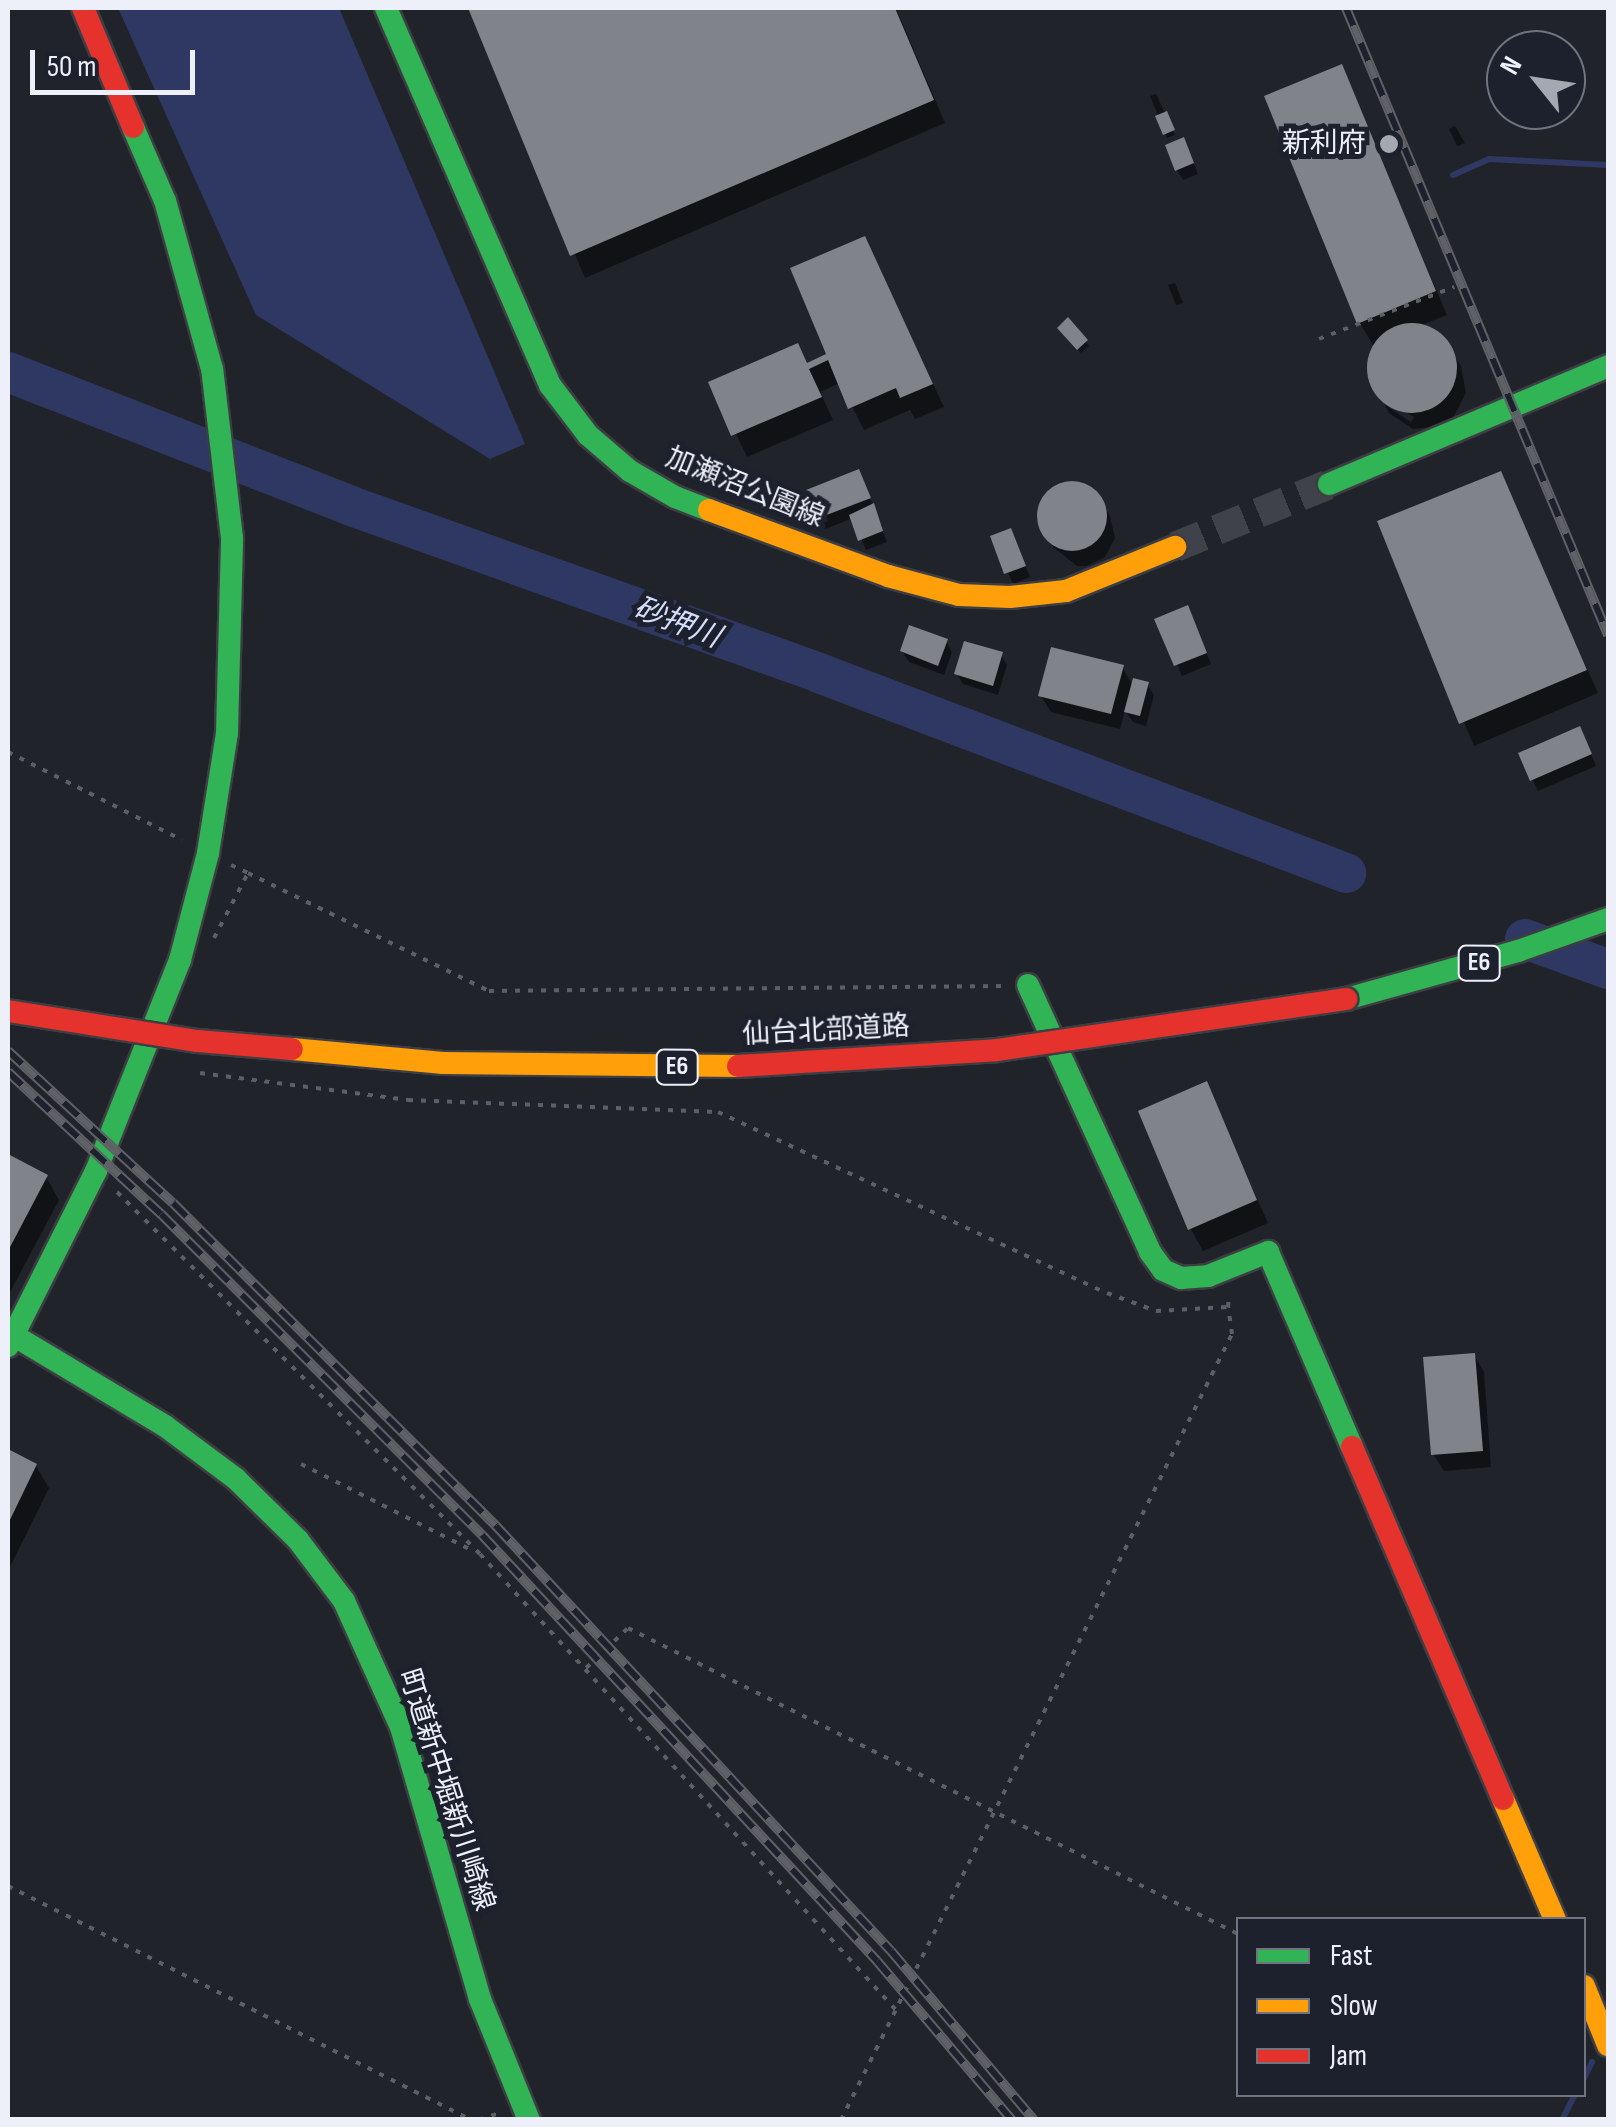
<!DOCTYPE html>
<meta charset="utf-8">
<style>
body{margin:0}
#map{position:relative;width:1616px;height:2127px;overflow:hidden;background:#21232a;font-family:"Sofia Sans Condensed","Noto Sans JP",sans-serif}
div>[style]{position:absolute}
.water>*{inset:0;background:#2e3862}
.shadow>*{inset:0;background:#0007}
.stream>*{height:6px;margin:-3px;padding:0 3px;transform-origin:3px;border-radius:3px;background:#2e3862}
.river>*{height:40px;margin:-20px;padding:0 20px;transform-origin:20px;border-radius:20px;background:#2e3862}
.building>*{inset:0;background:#808389}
.round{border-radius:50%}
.secondary-tunnel>*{height:30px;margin-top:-15px;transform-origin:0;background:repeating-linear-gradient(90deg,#404249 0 30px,transparent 0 45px)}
.path>*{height:4px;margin-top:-2px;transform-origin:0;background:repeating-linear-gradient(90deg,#5e5f66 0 5px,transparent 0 13px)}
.roads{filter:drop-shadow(2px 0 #3d3e44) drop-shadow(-2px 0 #3d3e44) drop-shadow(0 2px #3d3e44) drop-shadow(0 -2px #3d3e44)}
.fast>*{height:22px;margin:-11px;padding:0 11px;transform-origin:11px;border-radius:11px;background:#30b455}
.slow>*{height:22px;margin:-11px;padding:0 11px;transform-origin:11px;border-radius:11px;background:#ff9f0a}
.jam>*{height:22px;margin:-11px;padding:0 11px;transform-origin:11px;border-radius:11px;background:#e5322d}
.rail>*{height:10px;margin-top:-5px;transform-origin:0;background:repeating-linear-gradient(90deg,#1d212e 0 19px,#606166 0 38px);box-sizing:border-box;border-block:2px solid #606166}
.bridges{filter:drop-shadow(2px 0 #3d3e44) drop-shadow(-2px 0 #3d3e44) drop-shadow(0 2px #3d3e44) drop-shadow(0 -2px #3d3e44)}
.slow-bridge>*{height:22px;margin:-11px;padding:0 11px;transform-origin:11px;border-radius:11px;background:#ff9f0a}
.jam-bridge>*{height:22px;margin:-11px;padding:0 11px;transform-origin:11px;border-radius:11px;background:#e5322d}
.dots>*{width:28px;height:28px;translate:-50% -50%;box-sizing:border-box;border:5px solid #1d212e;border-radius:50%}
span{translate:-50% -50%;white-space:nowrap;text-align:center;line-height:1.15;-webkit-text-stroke:10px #1d212e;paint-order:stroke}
.shield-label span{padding:2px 8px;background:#1d212e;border:2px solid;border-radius:8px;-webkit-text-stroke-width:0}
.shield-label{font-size:25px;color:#eef0f9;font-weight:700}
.poi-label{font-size:28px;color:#eef0f9}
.right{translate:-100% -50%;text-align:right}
.street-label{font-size:28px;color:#eef0f9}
.water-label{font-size:30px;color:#d3ddfc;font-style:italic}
.frame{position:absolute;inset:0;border:10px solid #eef0f9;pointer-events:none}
.legend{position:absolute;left:1236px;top:1917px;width:350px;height:180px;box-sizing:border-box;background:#1d212e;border:2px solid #71747f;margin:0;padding:12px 18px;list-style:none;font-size:30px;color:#eef0f9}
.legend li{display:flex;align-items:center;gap:20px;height:50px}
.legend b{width:50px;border:2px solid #71747f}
.north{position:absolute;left:1486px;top:30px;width:100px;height:100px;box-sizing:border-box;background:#1d212e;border:2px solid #71747f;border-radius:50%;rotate:300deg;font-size:28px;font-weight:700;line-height:40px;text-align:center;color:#eef0f9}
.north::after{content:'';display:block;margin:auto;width:35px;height:45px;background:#a6a8b1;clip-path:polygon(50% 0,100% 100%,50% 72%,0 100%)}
.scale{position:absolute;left:30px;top:50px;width:165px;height:45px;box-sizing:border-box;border:5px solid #eef0f9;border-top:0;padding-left:12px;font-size:30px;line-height:35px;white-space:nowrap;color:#eef0f9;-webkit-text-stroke:8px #1d212e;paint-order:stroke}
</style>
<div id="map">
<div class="water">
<div style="clip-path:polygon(118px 8px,339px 8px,525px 444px,490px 459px,256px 315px)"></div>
</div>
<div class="shadow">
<div style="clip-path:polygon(470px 8px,896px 8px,945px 123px,585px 278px)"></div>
<div style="clip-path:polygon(1341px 67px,1447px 315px,1419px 326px,1442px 337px,1461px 366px,1466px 393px,1453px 418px,1442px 426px,1413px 429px,1389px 413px,1384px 404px,1411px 422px,1414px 417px,1380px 397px,1369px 368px,1378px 343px,1373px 345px,1360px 323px)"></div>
<div style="clip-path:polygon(1156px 94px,1175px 135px,1167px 138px,1150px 96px)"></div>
<div style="clip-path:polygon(1455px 126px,1465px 143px,1457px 146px,1449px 129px)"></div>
<div style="clip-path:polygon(1189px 151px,1198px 174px,1183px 180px,1177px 170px)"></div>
<div style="clip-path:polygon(864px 239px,944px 407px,915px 419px,910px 410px,864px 430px,840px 383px,820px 392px,833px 420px,747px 457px,712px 383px,808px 366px,829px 355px)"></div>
<div style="clip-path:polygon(1175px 283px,1183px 303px,1176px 305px,1168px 285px)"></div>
<div style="clip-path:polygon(1062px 332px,1086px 342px,1089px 346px,1081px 353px)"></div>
<div style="clip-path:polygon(1500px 474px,1598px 693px,1474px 746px,1380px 522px)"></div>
<div style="clip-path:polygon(864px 483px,887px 542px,866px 550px,853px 518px,825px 529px,809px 492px)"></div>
<div style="clip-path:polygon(1060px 485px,1082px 485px,1100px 498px,1110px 516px,1115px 538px,1105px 557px,1087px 566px,1077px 566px,1053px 547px,1043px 529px,1041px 509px)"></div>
<div style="clip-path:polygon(993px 538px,1016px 542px,1030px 577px,1013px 584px)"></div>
<div style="clip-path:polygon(1193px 619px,1211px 664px,1182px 676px,1158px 620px)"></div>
<div style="clip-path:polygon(946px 641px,952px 652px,944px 675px,909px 662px,902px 651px)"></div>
<div style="clip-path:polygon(1001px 655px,1007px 665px,998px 695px,963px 684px,957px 674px)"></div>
<div style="clip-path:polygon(1122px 667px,1133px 686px,1147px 684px,1154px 695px,1146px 726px,1133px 722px,1125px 710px,1120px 729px,1051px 712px,1041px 696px)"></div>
<div style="clip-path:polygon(1585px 740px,1596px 766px,1538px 791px,1521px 755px)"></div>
<div style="clip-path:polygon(1206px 1085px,1268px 1223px,1203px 1251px,1190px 1228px)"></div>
<div style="clip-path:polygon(8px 1157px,46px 1177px,59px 1200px,8px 1296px)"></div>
<div style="clip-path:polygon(1474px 1355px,1484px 1372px,1491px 1467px,1444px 1471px,1434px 1455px)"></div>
<div style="clip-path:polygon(8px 1452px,36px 1466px,49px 1488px,8px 1571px)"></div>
</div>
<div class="stream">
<div style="left:1453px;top:175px;width:39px;rotate:-24deg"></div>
<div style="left:1489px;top:159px;width:119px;rotate:2.9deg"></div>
<div style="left:1584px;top:2078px;width:18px;rotate:-63deg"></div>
<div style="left:1562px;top:2120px;width:29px;rotate:-63deg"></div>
</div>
<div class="river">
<div style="left:8px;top:372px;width:368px;rotate:21.3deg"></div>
<div style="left:351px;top:506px;width:497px;rotate:19.6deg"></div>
<div style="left:819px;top:673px;width:564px;rotate:20.78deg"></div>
<div style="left:1525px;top:939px;width:88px;rotate:19.9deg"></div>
</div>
<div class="building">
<div style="clip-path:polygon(468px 8px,895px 8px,934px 100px,570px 256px)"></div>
<div style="clip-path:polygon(1342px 64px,1436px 291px,1357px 324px,1264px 96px)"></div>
<div style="clip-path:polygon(1167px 111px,1175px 130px,1163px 135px,1155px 116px)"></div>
<div style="clip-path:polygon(1184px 137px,1194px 163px,1175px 171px,1165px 145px)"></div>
<div style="clip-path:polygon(865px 236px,933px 384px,900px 398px,896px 388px,848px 409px,828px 360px,809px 369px,822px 397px,731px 436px,708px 382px,798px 343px,807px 363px,826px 354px,790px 268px)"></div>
<div style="clip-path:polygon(1068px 317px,1088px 340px,1077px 350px,1057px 328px)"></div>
<div class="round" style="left:1367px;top:323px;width:90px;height:90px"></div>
<div style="clip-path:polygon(859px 469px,871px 498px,816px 519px,806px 490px)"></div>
<div style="clip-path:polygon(1501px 471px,1587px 670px,1459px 724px,1377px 521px)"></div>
<div class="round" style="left:1037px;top:481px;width:70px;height:70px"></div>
<div style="clip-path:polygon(874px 503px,883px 531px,858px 541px,849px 515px)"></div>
<div style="clip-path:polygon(1011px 528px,1026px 566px,1004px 574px,990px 536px)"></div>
<div style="clip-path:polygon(1188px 605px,1207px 653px,1174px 666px,1154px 619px)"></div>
<div style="clip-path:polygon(909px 625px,948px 639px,938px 666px,900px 651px)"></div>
<div style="clip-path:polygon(964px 641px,1003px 652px,993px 686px,954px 674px)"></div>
<div style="clip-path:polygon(1051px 647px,1124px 665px,1111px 714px,1038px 696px)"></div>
<div style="clip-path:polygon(1133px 678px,1149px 682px,1140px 716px,1124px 712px)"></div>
<div style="clip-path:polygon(1580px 726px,1592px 754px,1530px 781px,1518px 753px)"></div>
<div style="clip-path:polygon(1207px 1081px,1257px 1200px,1188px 1230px,1138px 1111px)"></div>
<div style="clip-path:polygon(8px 1154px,48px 1175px,8px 1251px)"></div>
<div style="clip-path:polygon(1475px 1353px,1483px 1451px,1431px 1455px,1423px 1357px)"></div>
<div style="clip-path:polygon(8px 1449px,37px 1464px,8px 1524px)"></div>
</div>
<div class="secondary-tunnel">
<div style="left:1175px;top:547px;width:166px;rotate:-22.2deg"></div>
</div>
<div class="path">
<div style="left:1319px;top:339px;width:145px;rotate:-21.1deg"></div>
<div style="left:8px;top:752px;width:195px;rotate:26.8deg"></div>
<div style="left:231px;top:865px;width:19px;rotate:25deg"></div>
<div style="left:214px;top:938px;width:73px;rotate:-62.4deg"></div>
<div style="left:248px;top:873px;width:268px;rotate:26.1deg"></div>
<div style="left:489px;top:991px;width:514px;rotate:-0.56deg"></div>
<div style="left:200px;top:1073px;width:210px;rotate:7.4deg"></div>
<div style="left:408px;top:1100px;width:310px;rotate:2.2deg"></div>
<div style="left:718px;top:1112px;width:429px;rotate:25deg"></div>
<div style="left:1107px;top:1293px;width:52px;rotate:20.2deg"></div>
<div style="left:1156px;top:1311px;width:72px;rotate:-3.2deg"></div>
<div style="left:1228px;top:1307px;width:12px;rotate:-85deg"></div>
<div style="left:117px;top:1192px;width:513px;rotate:44.92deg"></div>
<div style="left:480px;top:1554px;width:617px;rotate:47.63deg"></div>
<div style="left:301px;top:1464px;width:195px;rotate:26.8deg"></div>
<div style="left:586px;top:1668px;width:58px;rotate:-43.6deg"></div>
<div style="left:628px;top:1628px;width:682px;rotate:26.64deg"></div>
<div style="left:8px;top:1886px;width:519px;rotate:26.81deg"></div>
<div style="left:479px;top:2120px;width:21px;rotate:-19deg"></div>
<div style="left:841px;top:2120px;width:878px;rotate:-63.55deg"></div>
<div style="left:1232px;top:1334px;width:27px;rotate:-98deg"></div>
</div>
<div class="roads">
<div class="fast">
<div style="left:386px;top:8px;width:411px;rotate:66.5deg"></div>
<div style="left:550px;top:385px;width:63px;rotate:52.8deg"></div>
<div style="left:588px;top:435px;width:55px;rotate:40.6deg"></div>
<div style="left:630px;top:471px;width:52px;rotate:30deg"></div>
<div style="left:675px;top:497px;width:36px;rotate:21deg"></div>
<div style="left:1329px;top:484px;width:303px;rotate:-22.9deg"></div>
<div style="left:1028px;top:985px;width:294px;rotate:65.4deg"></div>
<div style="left:1150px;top:1252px;width:22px;rotate:54deg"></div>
<div style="left:1163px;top:1270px;width:20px;rotate:24deg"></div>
<div style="left:1181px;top:1278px;width:27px;rotate:-4deg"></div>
<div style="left:1208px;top:1276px;width:65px;rotate:-21.8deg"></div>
<div style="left:1268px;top:1252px;width:212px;rotate:66.7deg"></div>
<div style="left:1346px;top:999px;width:179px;rotate:-15.6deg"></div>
<div style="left:1518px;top:951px;width:96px;rotate:-19.6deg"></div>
<div style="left:8px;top:1332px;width:183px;rotate:30.9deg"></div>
<div style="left:165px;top:1426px;width:89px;rotate:36.7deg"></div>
<div style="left:236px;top:1479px;width:87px;rotate:44.5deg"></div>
<div style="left:298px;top:1540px;width:76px;rotate:53deg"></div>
<div style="left:344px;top:1601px;width:138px;rotate:65.7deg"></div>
<div style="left:401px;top:1727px;width:283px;rotate:73.8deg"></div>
<div style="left:480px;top:1999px;width:131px;rotate:68deg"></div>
<div style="left:8px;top:1346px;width:196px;rotate:-63.3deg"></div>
<div style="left:96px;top:1171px;width:227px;rotate:-68.3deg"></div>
<div style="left:180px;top:960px;width:111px;rotate:-75.3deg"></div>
<div style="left:208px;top:853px;width:121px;rotate:-81deg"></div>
<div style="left:227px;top:733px;width:195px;rotate:-88.5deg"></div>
<div style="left:232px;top:538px;width:170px;rotate:-96.7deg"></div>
<div style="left:212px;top:369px;width:174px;rotate:-105.6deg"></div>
<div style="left:165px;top:201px;width:81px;rotate:-113.4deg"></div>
</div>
<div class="slow">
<div style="left:709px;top:510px;width:191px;rotate:20.2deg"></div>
<div style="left:888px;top:576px;width:73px;rotate:15deg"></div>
<div style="left:959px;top:595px;width:51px;rotate:2.2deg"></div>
<div style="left:1010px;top:597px;width:56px;rotate:-6.1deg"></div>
<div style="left:1066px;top:591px;width:118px;rotate:-22deg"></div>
<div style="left:1503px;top:1799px;width:132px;rotate:66.7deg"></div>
<div style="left:1584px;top:1986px;width:64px;rotate:67.9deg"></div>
</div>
<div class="jam">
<div style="left:83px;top:8px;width:129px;rotate:67.2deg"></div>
<div style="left:1352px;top:1447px;width:383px;rotate:66.8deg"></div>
</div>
</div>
<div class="rail">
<div style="left:1346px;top:8px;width:680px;rotate:67.32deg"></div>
<div style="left:8px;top:1051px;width:224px;rotate:42.7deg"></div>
<div style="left:173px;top:1203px;width:457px;rotate:45deg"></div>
<div style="left:496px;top:1526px;width:580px;rotate:47.1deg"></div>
<div style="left:891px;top:1951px;width:221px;rotate:49.8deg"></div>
<div style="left:8px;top:1072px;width:209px;rotate:42.9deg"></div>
<div style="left:161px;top:1214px;width:454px;rotate:45deg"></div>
<div style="left:482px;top:1535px;width:581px;rotate:47.16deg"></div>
<div style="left:877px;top:1961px;width:209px;rotate:49.7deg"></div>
</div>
<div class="bridges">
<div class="slow-bridge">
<div style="left:292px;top:1049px;width:152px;rotate:5.3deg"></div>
<div style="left:443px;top:1063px;width:295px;rotate:0.6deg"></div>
</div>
<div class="jam-bridge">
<div style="left:8px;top:1011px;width:192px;rotate:9deg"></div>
<div style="left:198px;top:1041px;width:94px;rotate:4.9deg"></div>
<div style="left:738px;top:1066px;width:259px;rotate:-3.5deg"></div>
<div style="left:997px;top:1050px;width:353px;rotate:-8.3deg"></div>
</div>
</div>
<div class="dots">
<div style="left:1389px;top:144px;background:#a6a8b1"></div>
</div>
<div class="shield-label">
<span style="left:1479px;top:963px">E6</span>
<span style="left:677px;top:1067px">E6</span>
</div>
<div class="poi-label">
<span class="right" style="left:1366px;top:144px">新利府</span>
</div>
<div class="street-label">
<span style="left:745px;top:488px;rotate:22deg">加瀬沼公園線</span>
<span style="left:826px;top:1031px;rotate:-3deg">仙台北部道路</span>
<span style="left:446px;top:1790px;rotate:72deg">町道新中堀新川崎線</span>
</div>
<div class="water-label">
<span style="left:677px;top:623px;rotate:21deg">砂押川</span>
</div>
<div class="frame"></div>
<ul class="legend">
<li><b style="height:12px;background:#30b455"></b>Fast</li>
<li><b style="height:12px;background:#ff9f0a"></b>Slow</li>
<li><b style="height:12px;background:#e5322d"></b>Jam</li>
</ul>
<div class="north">N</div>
<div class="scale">50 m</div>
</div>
